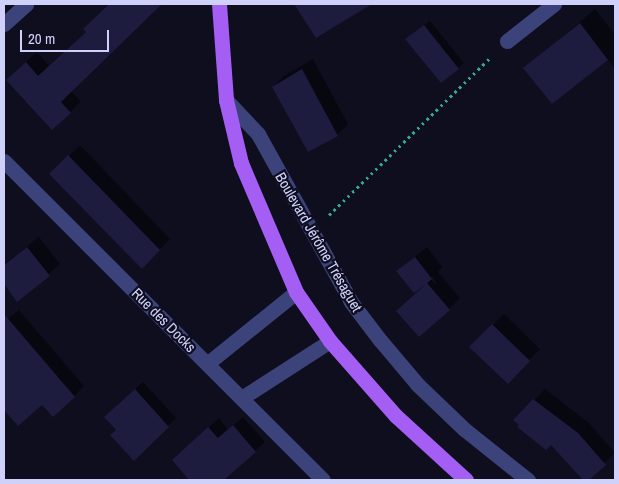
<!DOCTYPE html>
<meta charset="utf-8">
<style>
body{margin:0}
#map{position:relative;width:619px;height:484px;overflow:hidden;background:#0e0e1f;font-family:"Archivo Narrow",sans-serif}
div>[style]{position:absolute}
.shadow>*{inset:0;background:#0007}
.building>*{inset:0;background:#1d1b3e}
.path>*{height:3px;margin-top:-1.5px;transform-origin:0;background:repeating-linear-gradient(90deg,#36a890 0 2.5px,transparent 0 6.5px)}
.minor>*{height:15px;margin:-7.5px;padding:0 7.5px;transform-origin:7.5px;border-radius:7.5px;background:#3c437a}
.major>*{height:15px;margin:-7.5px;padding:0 7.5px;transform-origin:7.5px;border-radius:7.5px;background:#a55ef3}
span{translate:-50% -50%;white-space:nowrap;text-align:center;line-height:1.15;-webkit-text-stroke:4.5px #0e0e1f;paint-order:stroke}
.street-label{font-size:15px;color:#cfd1fb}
.frame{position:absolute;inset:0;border:5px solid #cfd1fb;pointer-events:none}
.scale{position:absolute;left:20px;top:30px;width:89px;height:22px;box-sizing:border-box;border:2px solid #cfd1fb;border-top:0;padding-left:6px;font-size:15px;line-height:18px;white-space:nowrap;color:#cfd1fb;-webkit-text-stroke:4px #0e0e1f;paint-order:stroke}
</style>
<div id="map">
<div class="shadow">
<div style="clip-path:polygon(107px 4px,160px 4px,71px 91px,81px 101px,70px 112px,18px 69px,37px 52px,49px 66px,87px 31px)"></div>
<div style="clip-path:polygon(301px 4px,369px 4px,317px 36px,298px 7px)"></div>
<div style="clip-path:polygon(595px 9px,613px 32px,615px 30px,615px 69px,607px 59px,525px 69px)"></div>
<div style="clip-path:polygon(430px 21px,464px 63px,441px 82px,412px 34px)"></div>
<div style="clip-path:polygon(313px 59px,348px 124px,337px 135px,273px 87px,284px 76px)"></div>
<div style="clip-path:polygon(80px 145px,170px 239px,142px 267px,51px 174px)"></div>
<div style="clip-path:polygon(39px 237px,60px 264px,18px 300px,4px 282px,4px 264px)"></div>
<div style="clip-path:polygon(evenodd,427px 247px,442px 267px,438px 272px,460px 298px,449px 309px,422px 285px,398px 271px,427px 247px,432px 276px,436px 283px,435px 284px,430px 278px,432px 276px)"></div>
<div style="clip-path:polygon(19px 310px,84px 386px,74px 396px,42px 403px,18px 424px,4px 408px,4px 383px,18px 370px,4px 353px,4px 322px)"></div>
<div style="clip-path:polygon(504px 314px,540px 349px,508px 382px,471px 347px)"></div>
<div style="clip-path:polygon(143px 382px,176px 418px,134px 459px,117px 430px,114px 409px)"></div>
<div style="clip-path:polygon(545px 389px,589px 423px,615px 453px,587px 480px,551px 444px,515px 420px)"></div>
<div style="clip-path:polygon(243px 417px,265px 442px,222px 480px,191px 480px,173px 460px,219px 418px,228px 430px)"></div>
</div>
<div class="building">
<div style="clip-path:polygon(109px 4px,162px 4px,61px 102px,71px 113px,52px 130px,6px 80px,26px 62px,38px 76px,86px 32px,83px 29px)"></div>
<div style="clip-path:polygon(294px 4px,372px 4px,316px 38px)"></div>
<div style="clip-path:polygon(580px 23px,608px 60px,552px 104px,523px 68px)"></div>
<div style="clip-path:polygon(424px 25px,459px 69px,441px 83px,405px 39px)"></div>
<div style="clip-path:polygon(302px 69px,338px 136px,308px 152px,272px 87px)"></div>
<div style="clip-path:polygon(68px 155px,160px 250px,142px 269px,49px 174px)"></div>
<div style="clip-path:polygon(27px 247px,50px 276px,17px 302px,4px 284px,4px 265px)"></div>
<div style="clip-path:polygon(415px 257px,432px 279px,427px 283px,450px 310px,419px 337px,396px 311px,425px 285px,414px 293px,396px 271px)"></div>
<div style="clip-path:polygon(4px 314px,75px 397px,53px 417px,42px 405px,18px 426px,4px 410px)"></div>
<div style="clip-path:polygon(492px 324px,530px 361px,508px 384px,469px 347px)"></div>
<div style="clip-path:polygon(135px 389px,169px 427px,134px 461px,110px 435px,116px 430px,104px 417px)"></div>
<div style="clip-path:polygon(533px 399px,578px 433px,606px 465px,589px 480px,583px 480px,551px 445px,546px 450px,517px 427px,519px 425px,513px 420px)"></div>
<div style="clip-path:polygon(233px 425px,256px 452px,224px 480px,189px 480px,172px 460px,208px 427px,218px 438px)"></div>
</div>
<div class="path">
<div style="left:329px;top:215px;width:226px;rotate:-44.3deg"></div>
</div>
<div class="minor">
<div style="left:4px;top:24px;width:30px;rotate:-42deg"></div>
<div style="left:507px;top:41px;width:60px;rotate:-38.2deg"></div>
<div style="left:226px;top:100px;width:47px;rotate:46.7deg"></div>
<div style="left:258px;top:134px;width:192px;rotate:61deg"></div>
<div style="left:351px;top:302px;width:48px;rotate:52.7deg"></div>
<div style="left:380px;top:340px;width:59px;rotate:49.8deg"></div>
<div style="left:418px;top:385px;width:64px;rotate:43.7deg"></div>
<div style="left:464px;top:429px;width:82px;rotate:38.6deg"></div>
<div style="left:4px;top:161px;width:451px;rotate:45deg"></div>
<div style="left:208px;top:363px;width:113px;rotate:-38.9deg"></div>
<div style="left:243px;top:397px;width:103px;rotate:-32.8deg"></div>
</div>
<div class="major">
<div style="left:219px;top:4px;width:96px;rotate:85.8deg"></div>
<div style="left:226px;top:100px;width:65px;rotate:76.6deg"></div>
<div style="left:241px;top:163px;width:140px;rotate:66.9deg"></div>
<div style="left:296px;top:292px;width:60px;rotate:55.2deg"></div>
<div style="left:330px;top:341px;width:100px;rotate:48.7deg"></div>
<div style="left:396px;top:416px;width:95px;rotate:42.4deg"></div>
</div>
<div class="street-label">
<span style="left:319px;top:242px;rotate:60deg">Boulevard Jérôme Trésaguet</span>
<span style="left:164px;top:320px;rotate:45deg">Rue des Docks</span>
</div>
<div class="frame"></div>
<div class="scale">20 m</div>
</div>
